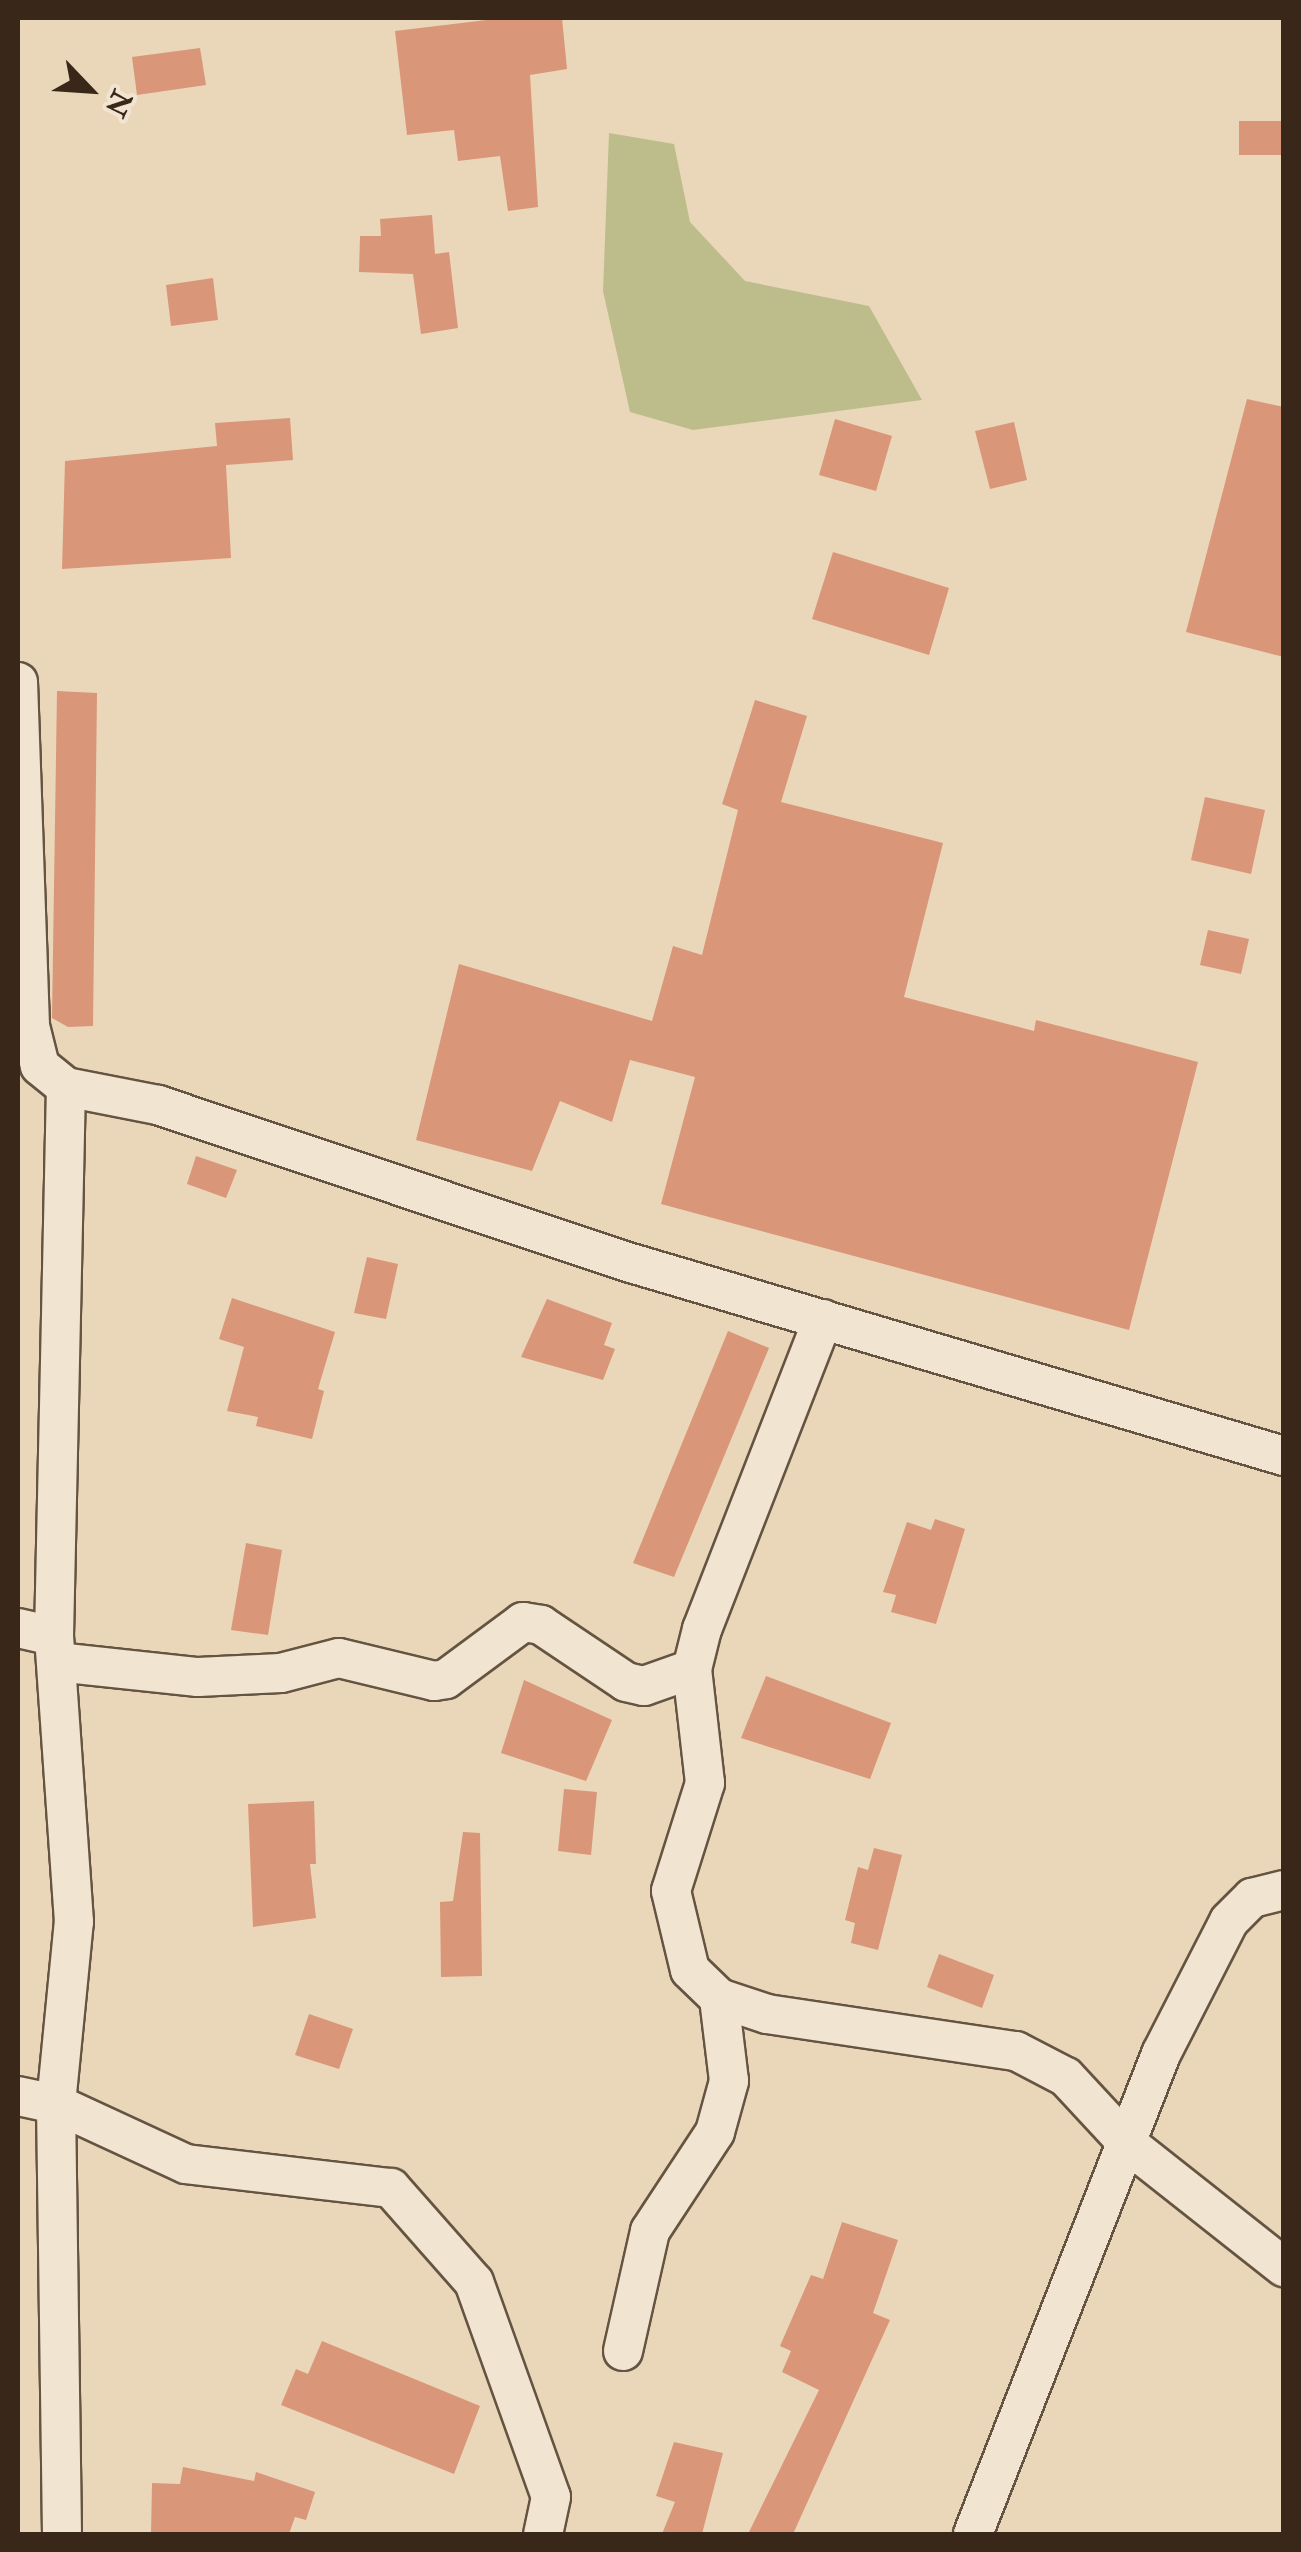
<!DOCTYPE html>
<style>
body{margin:0}
#map{position:relative;width:1301px;height:2552px;overflow:hidden;background:#ead7b9;font-family:"IM FELL Double Pica",serif}
div>[style]{position:absolute}
.green>*{inset:0;background:#bdbd8b}
.building>*{inset:0;background:#d99678}
.roads{filter:drop-shadow(2px 0 #655441) drop-shadow(-2px 0 #655441) drop-shadow(0 2px #655441) drop-shadow(0 -2px #655441)}
.street>*{height:38px;margin:-19px;padding:0 19px;transform-origin:19px;border-radius:19px;background:#f1e5d2}
span{translate:-50% -50%;white-space:nowrap;text-align:center;line-height:1.15;-webkit-text-stroke:9px #f1e5d2;paint-order:stroke}
.frame{position:absolute;inset:0;border:20px solid #392819;pointer-events:none}
.north{position:absolute;left:40px;top:40px;width:100px;height:100px;-webkit-text-stroke:8px #f1e5d2;paint-order:stroke;rotate:115deg;font-size:28px;font-weight:700;line-height:40px;text-align:center;color:#392819}
.north::after{content:'';display:block;margin:auto;width:35px;height:45px;background:#392819;clip-path:polygon(50% 0,100% 100%,50% 72%,0 100%)}
</style>
<div id="map">
<div class="green">
<div style="clip-path:polygon(609px 133px,674px 144px,690px 222px,745px 281px,869px 306px,922px 400px,693px 430px,630px 412px,603px 291px)"></div>
</div>
<div class="building">
<div style="clip-path:polygon(503px 18px,562px 18px,567px 69px,530px 75px,538px 207px,508px 211px,500px 156px,458px 161px,454px 130px,407px 135px,395px 31px)"></div>
<div style="clip-path:polygon(200px 48px,206px 85px,137px 95px,132px 57px)"></div>
<div style="clip-path:polygon(1239px 121px,1283px 121px,1283px 155px,1239px 155px)"></div>
<div style="clip-path:polygon(432px 215px,435px 254px,449px 252px,458px 328px,421px 334px,413px 274px,359px 272px,360px 236px,381px 236px,380px 219px)"></div>
<div style="clip-path:polygon(213px 278px,218px 320px,171px 326px,166px 285px)"></div>
<div style="clip-path:polygon(1247px 399px,1284px 407px,1284px 657px,1186px 632px)"></div>
<div style="clip-path:polygon(290px 418px,293px 460px,226px 465px,231px 558px,62px 569px,65px 461px,217px 446px,215px 423px)"></div>
<div style="clip-path:polygon(835px 419px,892px 436px,876px 491px,819px 475px)"></div>
<div style="clip-path:polygon(1014px 422px,1027px 480px,990px 489px,975px 431px)"></div>
<div style="clip-path:polygon(833px 552px,949px 588px,929px 655px,812px 619px)"></div>
<div style="clip-path:polygon(57px 691px,97px 693px,93px 1026px,68px 1027px,52px 1018px)"></div>
<div style="clip-path:polygon(755px 700px,807px 716px,781px 802px,943px 843px,904px 997px,1034px 1031px,1036px 1020px,1198px 1062px,1129px 1330px,661px 1204px,695px 1077px,630px 1060px,612px 1122px,560px 1101px,532px 1171px,416px 1140px,459px 964px,652px 1021px,673px 946px,702px 955px,738px 810px,722px 804px)"></div>
<div style="clip-path:polygon(1205px 797px,1265px 810px,1251px 874px,1191px 860px)"></div>
<div style="clip-path:polygon(1208px 930px,1249px 939px,1241px 974px,1200px 965px)"></div>
<div style="clip-path:polygon(196px 1156px,237px 1170px,226px 1198px,187px 1184px)"></div>
<div style="clip-path:polygon(367px 1257px,398px 1264px,386px 1319px,354px 1313px)"></div>
<div style="clip-path:polygon(232px 1298px,335px 1332px,318px 1389px,324px 1391px,312px 1439px,256px 1426px,258px 1417px,227px 1411px,244px 1347px,219px 1339px)"></div>
<div style="clip-path:polygon(547px 1299px,612px 1323px,604px 1345px,615px 1349px,603px 1380px,521px 1357px)"></div>
<div style="clip-path:polygon(728px 1331px,769px 1348px,674px 1577px,633px 1563px)"></div>
<div style="clip-path:polygon(935px 1519px,965px 1529px,936px 1624px,891px 1612px,896px 1595px,883px 1592px,907px 1522px,931px 1530px)"></div>
<div style="clip-path:polygon(246px 1543px,282px 1550px,268px 1635px,231px 1630px)"></div>
<div style="clip-path:polygon(766px 1676px,891px 1723px,870px 1779px,741px 1738px)"></div>
<div style="clip-path:polygon(524px 1680px,612px 1720px,586px 1781px,501px 1753px)"></div>
<div style="clip-path:polygon(564px 1789px,597px 1792px,591px 1855px,558px 1851px)"></div>
<div style="clip-path:polygon(314px 1801px,316px 1864px,310px 1864px,316px 1918px,253px 1927px,248px 1804px)"></div>
<div style="clip-path:polygon(463px 1832px,480px 1833px,482px 1976px,441px 1977px,440px 1902px,453px 1901px)"></div>
<div style="clip-path:polygon(874px 1848px,902px 1855px,878px 1950px,851px 1943px,855px 1923px,845px 1920px,858px 1867px,868px 1870px)"></div>
<div style="clip-path:polygon(939px 1954px,994px 1975px,982px 2008px,927px 1987px)"></div>
<div style="clip-path:polygon(309px 2014px,353px 2029px,339px 2069px,295px 2055px)"></div>
<div style="clip-path:polygon(842px 2222px,898px 2240px,873px 2313px,890px 2320px,793px 2534px,748px 2534px,819px 2390px,782px 2372px,791px 2351px,780px 2346px,811px 2275px,823px 2279px)"></div>
<div style="clip-path:polygon(322px 2341px,480px 2406px,454px 2474px,281px 2405px,296px 2369px,308px 2374px)"></div>
<div style="clip-path:polygon(674px 2442px,723px 2453px,702px 2534px,662px 2534px,675px 2502px,656px 2496px)"></div>
<div style="clip-path:polygon(183px 2467px,254px 2481px,256px 2472px,315px 2492px,306px 2520px,295px 2517px,289px 2534px,151px 2534px,152px 2483px,180px 2484px)"></div>
</div>
<div class="roads">
<div class="street">
<div style="left:18px;top:682px;width:344px;rotate:88deg"></div>
<div style="left:30px;top:1026px;width:41px;rotate:76deg"></div>
<div style="left:40px;top:1066px;width:33px;rotate:39deg"></div>
<div style="left:66px;top:1087px;width:94px;rotate:11.1deg"></div>
<div style="left:158px;top:1105px;width:499px;rotate:18.5deg"></div>
<div style="left:631px;top:1263px;width:681px;rotate:16.47deg"></div>
<div style="left:823px;top:1319px;width:333px;rotate:111.3deg"></div>
<div style="left:702px;top:1629px;width:41px;rotate:104deg"></div>
<div style="left:692px;top:1669px;width:115px;rotate:83.5deg"></div>
<div style="left:705px;top:1783px;width:113px;rotate:107.5deg"></div>
<div style="left:671px;top:1891px;width:81px;rotate:76.5deg"></div>
<div style="left:690px;top:1970px;width:40px;rotate:44deg"></div>
<div style="left:719px;top:1998px;width:51px;rotate:18.4deg"></div>
<div style="left:767px;top:2014px;width:252px;rotate:8.5deg"></div>
<div style="left:1016px;top:2051px;width:56px;rotate:27.5deg"></div>
<div style="left:1066px;top:2077px;width:91px;rotate:47.2deg"></div>
<div style="left:1128px;top:2144px;width:199px;rotate:38.3deg"></div>
<div style="left:18px;top:1628px;width:37px;rotate:13deg"></div>
<div style="left:57px;top:1662px;width:142px;rotate:6.1deg"></div>
<div style="left:198px;top:1677px;width:83px;rotate:-2.8deg"></div>
<div style="left:281px;top:1673px;width:60px;rotate:-14.5deg"></div>
<div style="left:339px;top:1658px;width:98px;rotate:13.6deg"></div>
<div style="left:434px;top:1681px;width:12px;rotate:-9deg"></div>
<div style="left:446px;top:1679px;width:96px;rotate:-36.5deg"></div>
<div style="left:523px;top:1622px;width:18px;rotate:9deg"></div>
<div style="left:541px;top:1625px;width:102px;rotate:33.8deg"></div>
<div style="left:626px;top:1682px;width:18px;rotate:13deg"></div>
<div style="left:644px;top:1686px;width:51px;rotate:-19.5deg"></div>
<div style="left:18px;top:2096px;width:39px;rotate:12deg"></div>
<div style="left:56px;top:2104px;width:143px;rotate:24.8deg"></div>
<div style="left:186px;top:2164px;width:206px;rotate:6.7deg"></div>
<div style="left:391px;top:2188px;width:125px;rotate:48.6deg"></div>
<div style="left:474px;top:2282px;width:228px;rotate:70.3deg"></div>
<div style="left:551px;top:2497px;width:38px;rotate:102deg"></div>
<div style="left:623px;top:2351px;width:123px;rotate:-77.3deg"></div>
<div style="left:650px;top:2231px;width:118px;rotate:-56.7deg"></div>
<div style="left:715px;top:2132px;width:53px;rotate:-74.6deg"></div>
<div style="left:729px;top:2081px;width:84px;rotate:-96.9deg"></div>
<div style="left:62px;top:2534px;width:430px;rotate:-90.8deg"></div>
<div style="left:56px;top:2104px;width:183px;rotate:-84.4deg"></div>
<div style="left:74px;top:1922px;width:287px;rotate:-94deg"></div>
<div style="left:54px;top:1636px;width:549px;rotate:-88.75deg"></div>
<div style="left:973px;top:2534px;width:516px;rotate:-68.61deg"></div>
<div style="left:1161px;top:2054px;width:149px;rotate:-62.9deg"></div>
<div style="left:1229px;top:1921px;width:33px;rotate:-45deg"></div>
<div style="left:1252px;top:1898px;width:33px;rotate:-14deg"></div>
</div>
</div>
<div class="frame"></div>
<div class="north">N</div>
</div>
